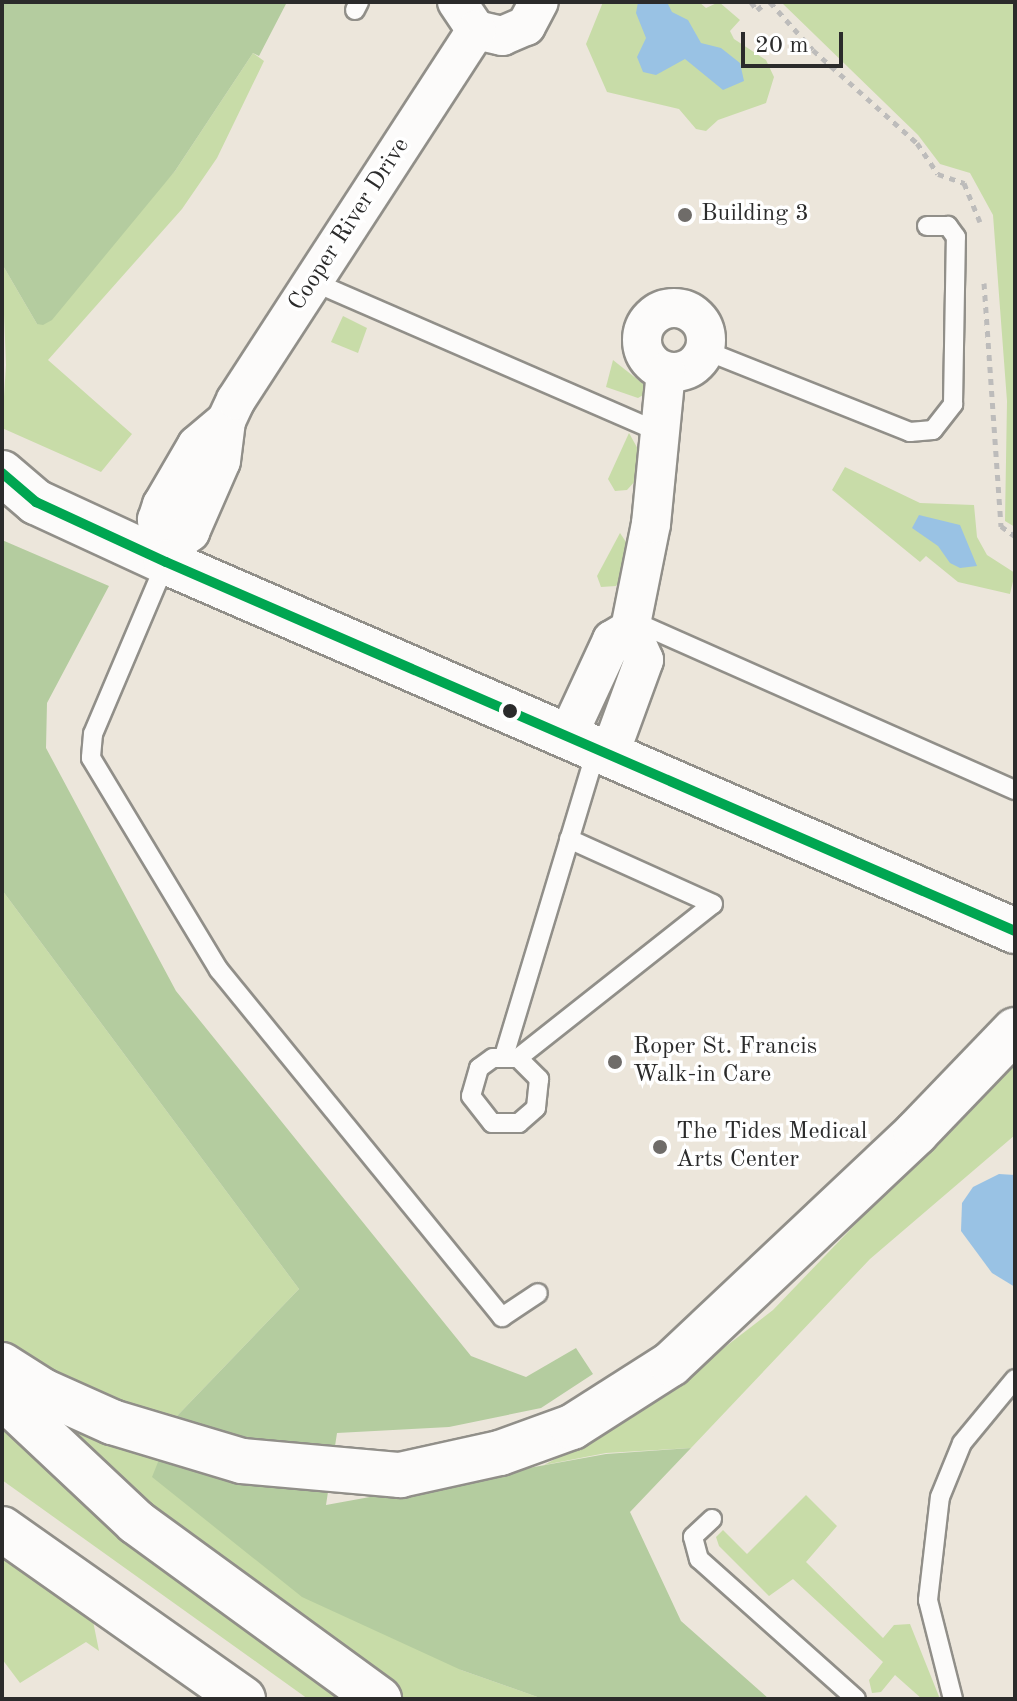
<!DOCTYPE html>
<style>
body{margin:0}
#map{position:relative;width:1017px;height:1701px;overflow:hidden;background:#ece6db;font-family:"Old Standard TT",serif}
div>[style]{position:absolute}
.green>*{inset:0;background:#c8dca8}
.forest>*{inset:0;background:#b4cc9f}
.water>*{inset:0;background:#99c2e4}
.path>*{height:5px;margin-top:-2.5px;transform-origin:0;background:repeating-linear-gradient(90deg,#bdbcbb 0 6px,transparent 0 12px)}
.roads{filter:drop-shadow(2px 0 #918f89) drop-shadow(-2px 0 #918f89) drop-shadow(0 2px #918f89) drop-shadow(0 -2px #918f89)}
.service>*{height:18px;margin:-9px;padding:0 9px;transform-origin:9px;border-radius:9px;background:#fcfbfa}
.minor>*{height:38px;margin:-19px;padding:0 19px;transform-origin:19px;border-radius:19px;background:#fcfbfa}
.minor>.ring{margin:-19px;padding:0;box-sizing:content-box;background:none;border:38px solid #fcfbfa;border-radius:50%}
.tertiary>*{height:44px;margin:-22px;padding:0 22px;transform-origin:22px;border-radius:22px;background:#fcfbfa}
.motorway>*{height:44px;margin:-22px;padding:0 22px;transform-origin:22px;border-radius:22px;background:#fcfbfa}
.bus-1>*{height:10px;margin:-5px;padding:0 5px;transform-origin:5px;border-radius:5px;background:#00a651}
.dots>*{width:22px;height:22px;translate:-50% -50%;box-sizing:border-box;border:4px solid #fff;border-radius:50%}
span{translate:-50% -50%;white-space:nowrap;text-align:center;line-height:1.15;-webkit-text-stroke:7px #fff;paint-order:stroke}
.poi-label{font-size:24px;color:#2b2b2b}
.left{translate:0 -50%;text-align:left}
.street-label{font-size:24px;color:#2b2b2b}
.frame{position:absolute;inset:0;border:4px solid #2b2b2b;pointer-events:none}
.scale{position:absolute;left:741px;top:32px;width:102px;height:36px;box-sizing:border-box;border:4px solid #2b2b2b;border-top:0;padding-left:10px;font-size:24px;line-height:28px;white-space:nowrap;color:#2b2b2b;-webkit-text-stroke:6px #fff;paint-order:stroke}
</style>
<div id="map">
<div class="green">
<div style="clip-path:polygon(603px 2px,699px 2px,706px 8px,719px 2px,740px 20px,730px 31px,734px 39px,766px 60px,774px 77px,766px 103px,718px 120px,706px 131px,696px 129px,679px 109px,607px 92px,586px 44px)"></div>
<div style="clip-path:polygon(781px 2px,1015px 2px,1015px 527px,1005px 521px,1007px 401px,993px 215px,970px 173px,940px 164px,918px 135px)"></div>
<div style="clip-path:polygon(253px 53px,264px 61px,217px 158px,182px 209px,48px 360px,132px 434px,101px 472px,2px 428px,6px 365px,2px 264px,37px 324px,175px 171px)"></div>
<div style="clip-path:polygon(343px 316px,367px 328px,358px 353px,331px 342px)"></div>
<div style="clip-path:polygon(613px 360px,647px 387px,645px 394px,638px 398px,606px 387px)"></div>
<div style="clip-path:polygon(629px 433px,639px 451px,636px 480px,627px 490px,615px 491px,608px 479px)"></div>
<div style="clip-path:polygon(845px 467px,920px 503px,974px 505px,977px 537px,987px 555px,1015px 573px,1010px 594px,958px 582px,926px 556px,920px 562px,832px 490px)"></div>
<div style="clip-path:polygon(620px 533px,626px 542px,622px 577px,616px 586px,601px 587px,597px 576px)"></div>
<div style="clip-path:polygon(2px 890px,299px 1289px,176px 1417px,461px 1670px,543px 1699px,308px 1699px,2px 1480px)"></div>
<div style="clip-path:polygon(1015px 1058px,1015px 1135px,870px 1259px,691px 1448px,606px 1453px,544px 1465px,638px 1414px,773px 1310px)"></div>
<div style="clip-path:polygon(806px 1495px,837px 1526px,806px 1562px,883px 1638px,894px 1625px,910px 1624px,940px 1699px,922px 1699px,895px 1675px,881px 1692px,872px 1693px,869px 1680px,883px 1662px,793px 1579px,769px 1596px,719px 1546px,716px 1537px,723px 1530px,747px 1554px)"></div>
<div style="clip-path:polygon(2px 1552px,92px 1616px,99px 1651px,86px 1642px,20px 1683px,2px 1659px)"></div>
</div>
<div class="forest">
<div style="clip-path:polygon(2px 2px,287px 2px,259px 56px,253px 53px,175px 171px,52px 320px,43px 325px,37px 324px,2px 264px)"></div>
<div style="clip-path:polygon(2px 540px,109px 586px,47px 703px,46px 748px,176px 991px,471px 1356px,526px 1377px,576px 1348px,593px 1374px,541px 1408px,449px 1427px,337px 1433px,326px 1505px,606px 1454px,691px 1448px,630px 1512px,681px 1621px,769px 1699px,543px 1699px,461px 1670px,302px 1597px,152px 1477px,176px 1417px,299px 1289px,2px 890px)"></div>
</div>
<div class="water">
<div style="clip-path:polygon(638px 2px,667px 2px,672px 12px,688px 20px,701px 43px,721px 48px,740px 63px,744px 81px,723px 90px,685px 59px,656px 75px,643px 72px,637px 57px,646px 38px,636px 13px)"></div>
<div style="clip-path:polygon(919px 515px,960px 525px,977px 566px,960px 568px,950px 563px,938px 546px,912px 528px)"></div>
<div style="clip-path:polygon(999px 1174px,1015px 1175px,1015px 1287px,992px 1273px,961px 1231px,962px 1203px,973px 1187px)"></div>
</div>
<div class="path">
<div style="left:751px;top:2px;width:10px;rotate:53deg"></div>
<div style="left:757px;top:10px;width:13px;rotate:-39deg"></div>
<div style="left:770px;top:2px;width:64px;rotate:48.1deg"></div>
<div style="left:813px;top:50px;width:140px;rotate:41.8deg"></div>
<div style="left:917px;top:143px;width:37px;rotate:56deg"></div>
<div style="left:938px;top:174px;width:28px;rotate:19deg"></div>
<div style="left:964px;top:183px;width:42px;rotate:67.7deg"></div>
<div style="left:984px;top:283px;width:244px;rotate:86deg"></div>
<div style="left:1001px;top:526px;width:17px;rotate:36deg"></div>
</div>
<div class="roads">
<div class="service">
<div style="left:355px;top:10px;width:9px;rotate:-63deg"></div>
<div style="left:314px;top:282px;width:376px;rotate:23.5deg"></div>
<div style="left:704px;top:350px;width:222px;rotate:21.7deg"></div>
<div style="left:910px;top:432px;width:23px;rotate:-5deg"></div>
<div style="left:933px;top:430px;width:33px;rotate:-52deg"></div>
<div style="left:953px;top:404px;width:167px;rotate:-89deg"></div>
<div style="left:956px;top:237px;width:14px;rotate:-126deg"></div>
<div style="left:948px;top:226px;width:21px;rotate:180deg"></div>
<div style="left:166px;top:562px;width:187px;rotate:113deg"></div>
<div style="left:93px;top:734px;width:24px;rotate:95deg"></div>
<div style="left:91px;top:758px;width:248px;rotate:58.9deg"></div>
<div style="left:219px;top:970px;width:448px;rotate:50.8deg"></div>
<div style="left:502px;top:1317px;width:43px;rotate:-33.7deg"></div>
<div style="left:631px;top:620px;width:420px;rotate:23.9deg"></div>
<div style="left:504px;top:1056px;width:322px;rotate:-73.2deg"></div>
<div style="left:518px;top:1058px;width:30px;rotate:45deg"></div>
<div style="left:539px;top:1079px;width:29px;rotate:96deg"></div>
<div style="left:536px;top:1108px;width:23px;rotate:139deg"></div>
<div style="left:519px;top:1123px;width:27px;rotate:180deg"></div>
<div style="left:492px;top:1123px;width:34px;rotate:-128deg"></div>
<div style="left:471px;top:1096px;width:29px;rotate:-74deg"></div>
<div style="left:479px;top:1068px;width:17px;rotate:-36deg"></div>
<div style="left:493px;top:1058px;width:25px"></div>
<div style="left:518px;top:1058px;width:248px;rotate:-38.3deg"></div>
<div style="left:713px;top:904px;width:158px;rotate:-155.7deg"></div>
<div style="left:712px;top:1519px;width:26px;rotate:137deg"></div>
<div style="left:693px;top:1537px;width:23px;rotate:75deg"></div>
<div style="left:699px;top:1559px;width:210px;rotate:41.7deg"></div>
<div style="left:953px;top:1699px;width:102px;rotate:-104.2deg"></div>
<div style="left:928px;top:1600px;width:104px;rotate:-83.4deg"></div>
<div style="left:940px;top:1497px;width:58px;rotate:-67.8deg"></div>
<div style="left:962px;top:1443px;width:83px;rotate:-50.4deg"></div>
</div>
<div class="minor">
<div style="left:457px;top:2px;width:34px;rotate:56deg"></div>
<div style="left:476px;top:30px;width:27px;rotate:13deg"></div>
<div style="left:502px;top:36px;width:26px;rotate:-23deg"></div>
<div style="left:526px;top:26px;width:27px;rotate:-62deg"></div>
<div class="ring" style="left:642px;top:308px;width:26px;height:26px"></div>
<div style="left:171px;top:546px;width:30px;rotate:-118deg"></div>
<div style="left:157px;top:520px;width:16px;rotate:-72deg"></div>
<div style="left:162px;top:505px;width:69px;rotate:-59.7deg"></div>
<div style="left:197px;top:445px;width:38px;rotate:-40deg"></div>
<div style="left:166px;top:562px;width:17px;rotate:-73deg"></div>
<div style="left:171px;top:546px;width:24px;rotate:-36deg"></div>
<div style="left:190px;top:532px;width:77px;rotate:-66.4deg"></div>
<div style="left:221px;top:461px;width:40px;rotate:-82.9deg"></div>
<div style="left:226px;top:421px;width:23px;rotate:-65deg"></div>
<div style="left:236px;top:400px;width:441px;rotate:-57deg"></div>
<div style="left:568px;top:735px;width:105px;rotate:-65.1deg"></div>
<div style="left:612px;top:640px;width:21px;rotate:-31deg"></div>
<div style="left:610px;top:753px;width:99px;rotate:-69.9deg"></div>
<div style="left:644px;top:660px;width:34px;rotate:-114deg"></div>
<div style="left:630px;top:629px;width:107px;rotate:-78.7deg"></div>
<div style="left:651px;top:524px;width:153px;rotate:-84.4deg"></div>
</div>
<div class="tertiary">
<div style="left:2px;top:473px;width:45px;rotate:40.5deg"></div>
<div style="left:36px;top:502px;width:143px;rotate:24.8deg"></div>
<div style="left:166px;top:562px;width:926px;rotate:23.49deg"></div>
</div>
<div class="motorway">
<div style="left:2px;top:1365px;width:49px;rotate:32.4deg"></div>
<div style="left:43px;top:1391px;width:76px;rotate:24.2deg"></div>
<div style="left:112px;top:1422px;width:136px;rotate:16.7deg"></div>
<div style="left:242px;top:1461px;width:159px;rotate:5.1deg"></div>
<div style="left:400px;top:1475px;width:102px;rotate:-12.4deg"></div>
<div style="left:500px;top:1453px;width:77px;rotate:-19.9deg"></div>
<div style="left:572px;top:1427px;width:117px;rotate:-32.5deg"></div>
<div style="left:671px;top:1364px;width:337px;rotate:-43.3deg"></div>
<div style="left:916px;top:1133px;width:143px;rotate:-46.1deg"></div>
<div style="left:2px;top:1396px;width:184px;rotate:43.2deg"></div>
<div style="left:136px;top:1522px;width:301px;rotate:36.1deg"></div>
<div style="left:2px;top:1529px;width:295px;rotate:35.2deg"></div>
</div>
</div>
<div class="bus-1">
<div style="left:2px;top:473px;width:45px;rotate:40.5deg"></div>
<div style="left:36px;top:502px;width:143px;rotate:24.8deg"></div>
<div style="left:166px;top:562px;width:926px;rotate:23.49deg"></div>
</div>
<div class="dots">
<div style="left:685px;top:215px;background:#6f6c69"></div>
<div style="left:510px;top:711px;background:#2b2b2b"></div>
<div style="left:615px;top:1062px;background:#6f6c69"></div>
<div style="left:660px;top:1147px;background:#6f6c69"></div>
</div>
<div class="poi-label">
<span class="left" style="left:701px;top:215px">Building 3</span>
<span class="left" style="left:633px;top:1062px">Roper St. Francis<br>Walk-in Care</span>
<span class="left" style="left:676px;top:1147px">The Tides Medical<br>Arts Center</span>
</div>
<div class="street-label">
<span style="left:350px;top:225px;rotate:-57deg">Cooper River Drive</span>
</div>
<div class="frame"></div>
<div class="scale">20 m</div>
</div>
